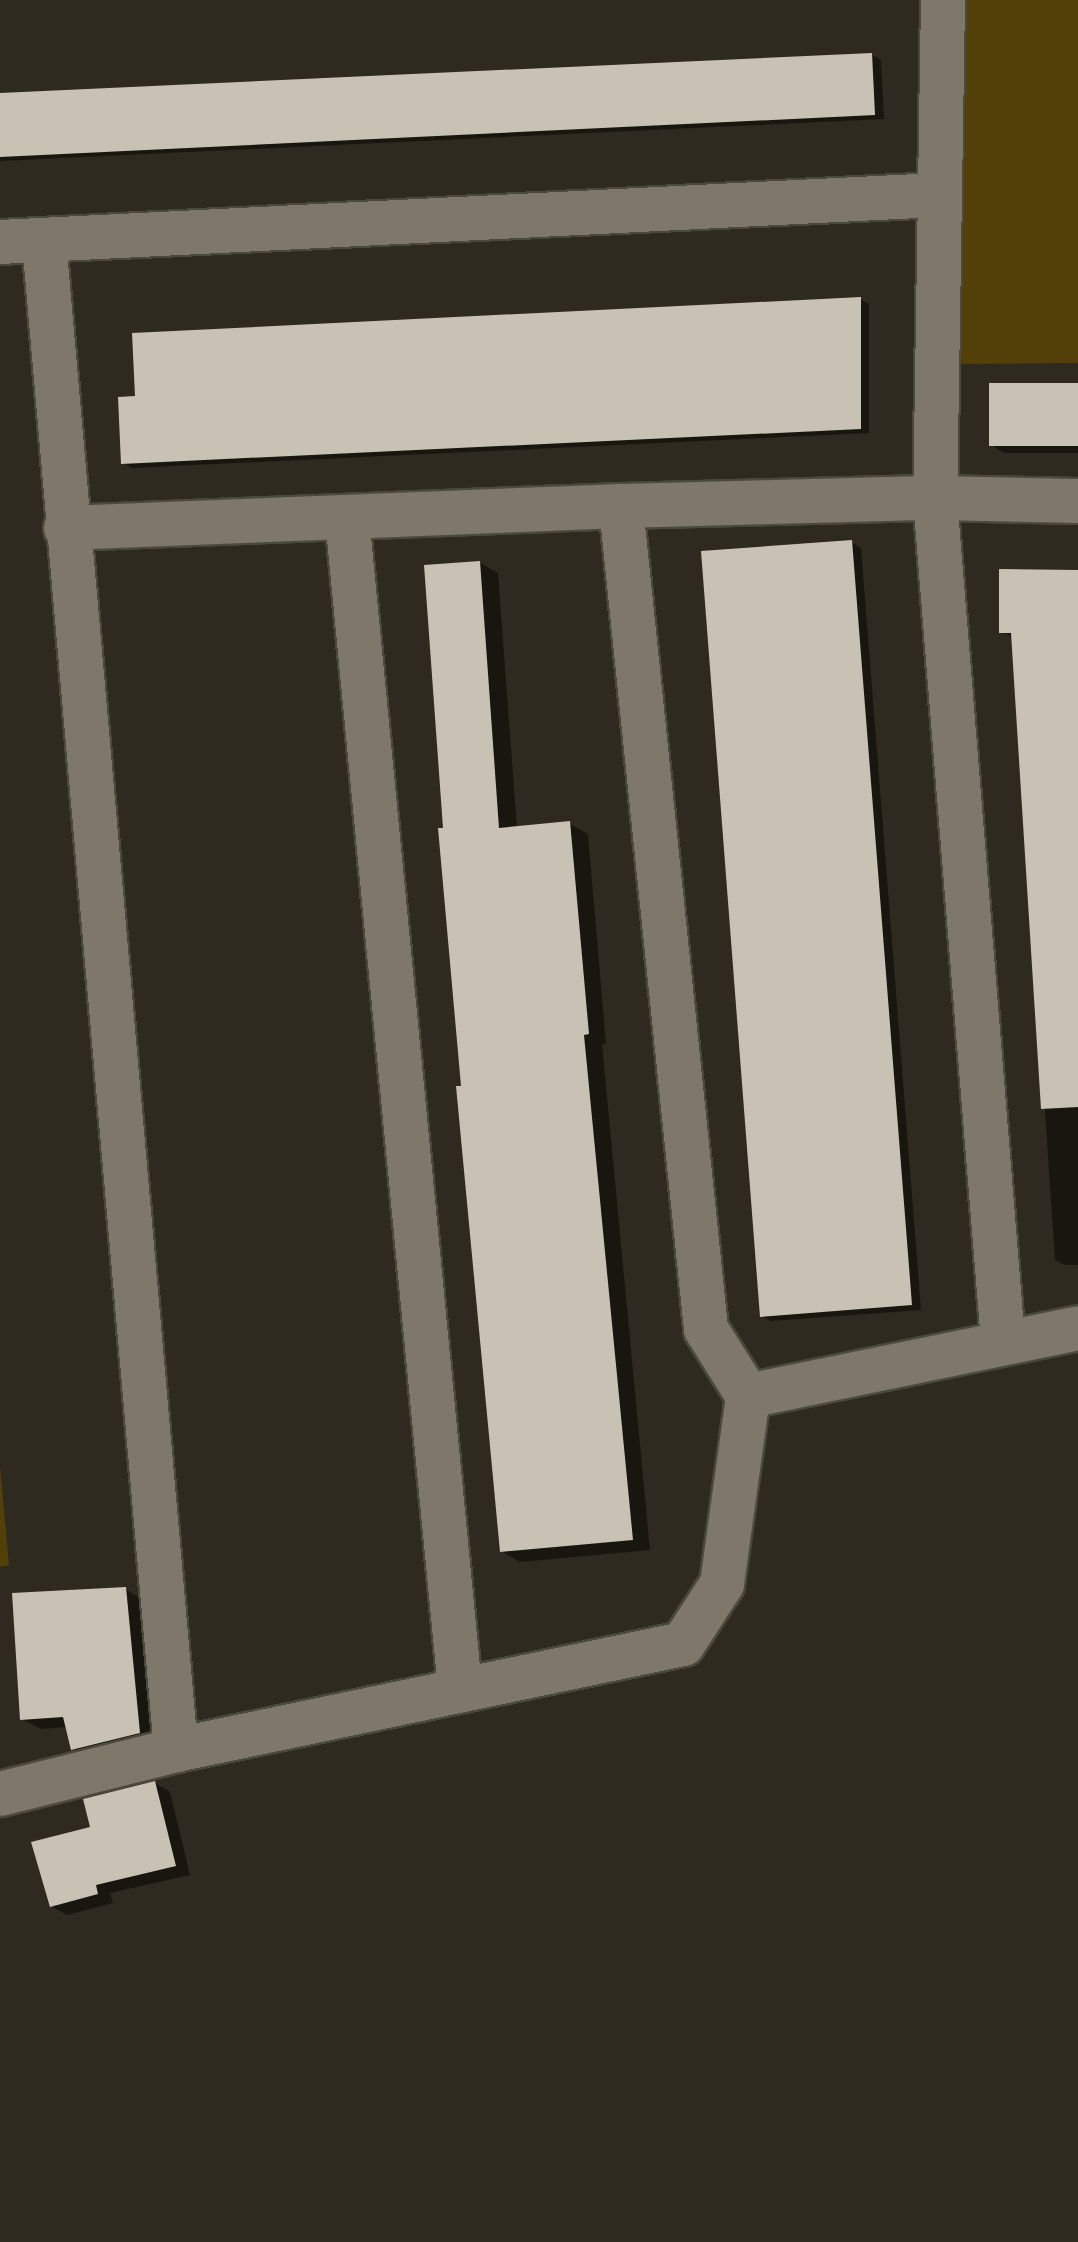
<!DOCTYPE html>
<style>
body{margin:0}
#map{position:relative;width:1078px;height:2242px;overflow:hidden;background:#2f2a1f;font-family:Figtree,sans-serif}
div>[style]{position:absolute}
.green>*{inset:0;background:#524008}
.shadow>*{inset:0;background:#0007}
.building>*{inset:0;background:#c8c2b4}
.roads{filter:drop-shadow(2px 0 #4b483d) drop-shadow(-2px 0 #4b483d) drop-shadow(0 2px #4b483d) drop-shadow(0 -2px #4b483d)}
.street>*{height:44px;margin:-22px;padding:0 22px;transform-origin:22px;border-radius:22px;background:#7d786a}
span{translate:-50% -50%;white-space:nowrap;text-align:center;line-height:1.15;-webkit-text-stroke:8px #15130e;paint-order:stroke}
</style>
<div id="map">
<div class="green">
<div style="clip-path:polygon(961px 0,1078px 0,1078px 363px,958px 364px)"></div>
<div style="clip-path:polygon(0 1467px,9px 1565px,0 1567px)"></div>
</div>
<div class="shadow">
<div style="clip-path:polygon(872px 55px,881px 60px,884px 119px,0 161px,0 97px)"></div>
<div style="clip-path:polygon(860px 299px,869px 304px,869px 433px,132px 468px,123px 463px)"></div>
<div style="clip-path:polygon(1078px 385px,1078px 453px,1004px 453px,991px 445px)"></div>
<div style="clip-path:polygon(851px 542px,861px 548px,921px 1310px,771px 1321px,762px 1316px)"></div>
<div style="clip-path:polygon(480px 563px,498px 573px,517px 828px,570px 824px,588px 834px,606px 1044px,602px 1044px,650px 1550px,520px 1562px,501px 1551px,445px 830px)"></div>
<div style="clip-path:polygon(1078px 571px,1078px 1265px,1065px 1265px,1055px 1260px,1013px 637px,1001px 632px)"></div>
<div style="clip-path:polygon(125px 1589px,144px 1600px,158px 1743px,91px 1760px,73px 1749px,67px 1727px,41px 1729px,22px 1719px)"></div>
<div style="clip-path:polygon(155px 1783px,170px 1792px,190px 1875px,110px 1893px,113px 1903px,67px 1915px,51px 1906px)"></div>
</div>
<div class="building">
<div style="clip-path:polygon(872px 53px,875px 115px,0 157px,0 93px)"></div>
<div style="clip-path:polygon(861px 297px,861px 429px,121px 464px,118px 397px,135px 396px,132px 333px)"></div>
<div style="clip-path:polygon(989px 383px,1078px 383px,1078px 446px,989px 446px)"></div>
<div style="clip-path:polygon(852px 540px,912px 1305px,760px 1317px,701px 551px)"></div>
<div style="clip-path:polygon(480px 561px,499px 828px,570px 821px,589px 1034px,584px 1035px,633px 1540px,500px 1552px,456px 1086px,461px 1086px,438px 828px,443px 828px,424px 565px)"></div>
<div style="clip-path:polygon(999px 569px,1078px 570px,1078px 1107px,1041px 1109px,1011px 633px,999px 633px)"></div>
<div style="clip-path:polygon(126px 1587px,140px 1733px,71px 1750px,63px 1717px,20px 1720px,12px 1593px)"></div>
<div style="clip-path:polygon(155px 1781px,176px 1866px,96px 1885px,98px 1894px,50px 1907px,31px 1842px,90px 1827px,83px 1799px)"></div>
</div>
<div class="roads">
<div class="street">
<div style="left:943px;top:0;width:498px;rotate:90.9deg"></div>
<div style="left:935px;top:498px;width:846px;rotate:85.39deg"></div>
<div style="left:44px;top:241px;width:1515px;rotate:85deg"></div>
<div style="left:0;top:242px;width:940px;rotate:-2.87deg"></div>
<div style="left:347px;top:517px;width:1177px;rotate:84.49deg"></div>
<div style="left:66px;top:528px;width:555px;rotate:-2.27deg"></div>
<div style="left:621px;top:506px;width:314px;rotate:-1.5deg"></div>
<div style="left:935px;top:498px;width:143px;rotate:1.2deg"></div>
<div style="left:748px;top:1396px;width:337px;rotate:-11.6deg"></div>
<div style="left:0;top:1794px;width:181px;rotate:-14deg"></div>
<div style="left:176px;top:1750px;width:518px;rotate:-11.81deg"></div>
<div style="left:683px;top:1644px;width:72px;rotate:-57deg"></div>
<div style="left:722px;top:1584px;width:190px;rotate:-82.1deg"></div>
<div style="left:748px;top:1396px;width:79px;rotate:-122.1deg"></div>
<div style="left:706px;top:1329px;width:827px;rotate:-95.9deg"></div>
</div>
</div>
</div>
